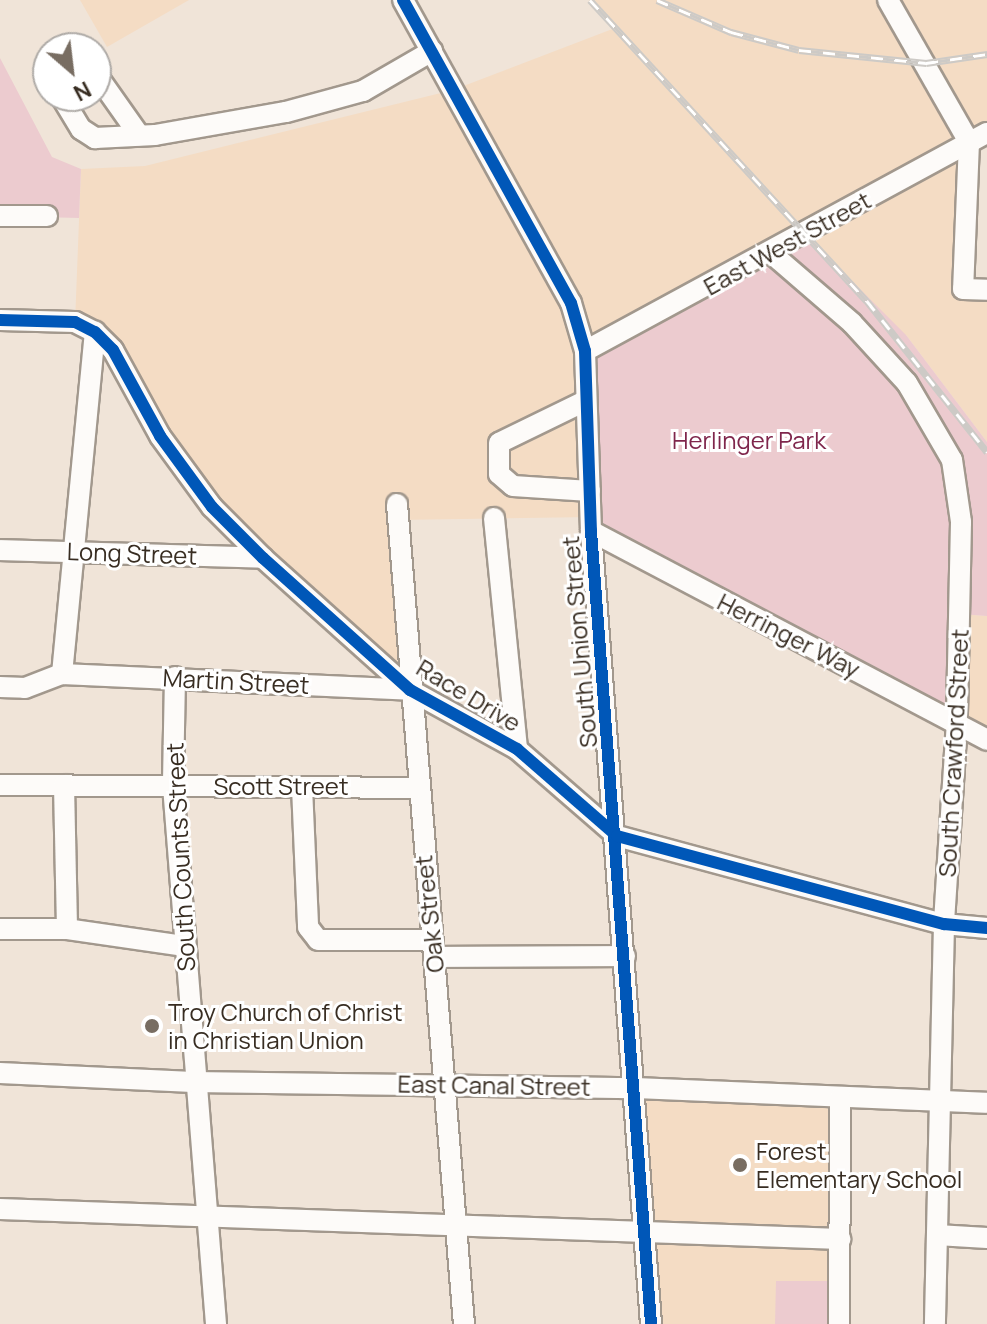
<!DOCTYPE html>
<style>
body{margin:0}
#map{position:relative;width:987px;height:1324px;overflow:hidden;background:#f0e4d8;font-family:Manrope,sans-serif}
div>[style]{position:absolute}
.built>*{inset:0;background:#f4dcc4}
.green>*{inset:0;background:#eccbcf}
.roads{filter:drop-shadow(2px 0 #a2988d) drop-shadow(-2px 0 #a2988d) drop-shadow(0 2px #a2988d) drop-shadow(0 -2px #a2988d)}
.minor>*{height:20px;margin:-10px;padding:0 10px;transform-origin:10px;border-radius:10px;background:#fdfbf9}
.rail>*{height:7px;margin-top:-3.5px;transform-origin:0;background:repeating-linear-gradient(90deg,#fff 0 12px,#cdcac6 0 24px);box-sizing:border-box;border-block:2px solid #cdcac6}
.cycleway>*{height:12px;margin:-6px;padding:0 6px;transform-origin:6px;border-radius:6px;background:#0057b8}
.dots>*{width:22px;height:22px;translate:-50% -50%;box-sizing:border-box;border:4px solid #fff;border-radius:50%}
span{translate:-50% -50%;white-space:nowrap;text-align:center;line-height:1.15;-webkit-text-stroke:6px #fff;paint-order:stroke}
.street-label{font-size:24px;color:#382d22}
.park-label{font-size:24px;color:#7f264c}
.poi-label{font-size:24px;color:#382d22}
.left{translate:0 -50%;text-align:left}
.north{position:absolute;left:32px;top:32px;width:80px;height:80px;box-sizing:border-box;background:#fff;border:2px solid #afaba7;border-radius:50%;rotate:152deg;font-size:22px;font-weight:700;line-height:32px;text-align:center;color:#382d22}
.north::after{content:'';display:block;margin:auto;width:28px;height:36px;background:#786d62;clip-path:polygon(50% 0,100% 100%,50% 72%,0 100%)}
</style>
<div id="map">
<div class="built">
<div style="clip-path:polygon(80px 0,189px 0,107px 47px)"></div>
<div style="clip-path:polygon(591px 0,987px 0,987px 133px,969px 143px,963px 288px,987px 290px,987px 442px,906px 335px,591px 517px,398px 520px,410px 690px,212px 507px,113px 350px,75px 323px,81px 169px,145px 166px,453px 90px,615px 28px)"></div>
<div style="clip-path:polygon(959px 614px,987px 616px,987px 740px,957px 721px)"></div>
<div style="clip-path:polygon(634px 1088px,840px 1097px,839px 1324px,651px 1324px)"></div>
</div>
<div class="green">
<div style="clip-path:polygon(0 58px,52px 157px,81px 169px,79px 218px,0 216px)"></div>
<div style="clip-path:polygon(804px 233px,906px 335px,987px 442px,987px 616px,960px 614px,957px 721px,591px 531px,585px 351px)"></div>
<div style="clip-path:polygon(776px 1281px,840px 1281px,839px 1324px,775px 1324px)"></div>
</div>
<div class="roads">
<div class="minor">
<div style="left:403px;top:0;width:346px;rotate:61deg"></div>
<div style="left:571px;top:303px;width:50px;rotate:73.7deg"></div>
<div style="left:585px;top:351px;width:180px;rotate:88.1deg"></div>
<div style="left:591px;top:531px;width:795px;rotate:85.67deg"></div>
<div style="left:888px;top:0;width:163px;rotate:60.3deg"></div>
<div style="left:969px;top:142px;width:147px;rotate:92.3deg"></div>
<div style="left:963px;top:289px;width:24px;rotate:2deg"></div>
<div style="left:96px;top:74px;width:75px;rotate:54.8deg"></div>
<div style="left:61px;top:96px;width:39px;rotate:59deg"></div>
<div style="left:81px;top:129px;width:17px;rotate:33deg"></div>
<div style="left:95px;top:138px;width:60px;rotate:-2.9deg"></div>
<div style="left:155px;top:135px;width:133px;rotate:-10deg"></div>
<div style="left:286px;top:112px;width:80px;rotate:-15.3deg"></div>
<div style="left:363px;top:91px;width:80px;rotate:-30.1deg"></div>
<div style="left:0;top:216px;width:47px"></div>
<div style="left:771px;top:253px;width:107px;rotate:40.8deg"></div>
<div style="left:852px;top:323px;width:81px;rotate:47.5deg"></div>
<div style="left:907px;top:383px;width:89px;rotate:59.7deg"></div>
<div style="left:952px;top:460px;width:63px;rotate:81.7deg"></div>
<div style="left:961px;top:522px;width:199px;rotate:91.2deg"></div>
<div style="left:957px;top:721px;width:203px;rotate:93.7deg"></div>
<div style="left:944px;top:924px;width:400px;rotate:91.3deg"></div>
<div style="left:0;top:320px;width:75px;rotate:1.5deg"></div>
<div style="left:75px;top:322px;width:22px;rotate:27deg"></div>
<div style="left:95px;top:332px;width:25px;rotate:45deg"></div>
<div style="left:113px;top:350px;width:98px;rotate:61.3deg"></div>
<div style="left:160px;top:436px;width:88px;rotate:53.8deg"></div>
<div style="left:212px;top:507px;width:72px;rotate:45deg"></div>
<div style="left:263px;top:558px;width:198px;rotate:41.9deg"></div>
<div style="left:410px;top:690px;width:122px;rotate:28.9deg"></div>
<div style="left:517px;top:749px;width:133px;rotate:41deg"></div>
<div style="left:617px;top:836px;width:339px;rotate:15.1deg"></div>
<div style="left:944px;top:924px;width:43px;rotate:5.3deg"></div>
<div style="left:585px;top:351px;width:457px;rotate:-28.5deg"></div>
<div style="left:583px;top:402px;width:93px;rotate:154deg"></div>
<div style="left:499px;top:443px;width:31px;rotate:90deg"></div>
<div style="left:499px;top:474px;width:18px;rotate:41deg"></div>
<div style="left:513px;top:486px;width:77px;rotate:3.7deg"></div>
<div style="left:397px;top:504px;width:823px;rotate:85.33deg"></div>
<div style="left:494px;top:518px;width:232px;rotate:84.3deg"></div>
<div style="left:591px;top:531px;width:448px;rotate:27.8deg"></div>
<div style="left:0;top:550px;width:263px;rotate:1.7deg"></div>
<div style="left:62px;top:674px;width:344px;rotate:-84.5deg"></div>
<div style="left:175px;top:677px;width:109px;rotate:91.1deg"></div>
<div style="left:173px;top:786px;width:540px;rotate:85.43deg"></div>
<div style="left:0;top:687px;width:25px;rotate:2deg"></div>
<div style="left:25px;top:688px;width:40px;rotate:-21deg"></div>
<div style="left:62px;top:674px;width:348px;rotate:2.6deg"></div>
<div style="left:0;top:785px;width:417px;rotate:0.4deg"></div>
<div style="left:64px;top:785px;width:144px;rotate:88.8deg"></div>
<div style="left:67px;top:929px;width:118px;rotate:8.3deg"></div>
<div style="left:302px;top:787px;width:140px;rotate:87.5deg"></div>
<div style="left:308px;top:927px;width:16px;rotate:52deg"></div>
<div style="left:318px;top:940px;width:114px"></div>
<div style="left:0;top:929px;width:67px"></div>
<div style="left:434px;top:957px;width:191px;rotate:-0.3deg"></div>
<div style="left:0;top:1073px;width:193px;rotate:2.7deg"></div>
<div style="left:193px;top:1082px;width:441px;rotate:0.8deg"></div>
<div style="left:634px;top:1088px;width:353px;rotate:2.4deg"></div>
<div style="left:0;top:1209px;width:841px;rotate:2.05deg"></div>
<div style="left:937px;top:1235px;width:50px;rotate:3.4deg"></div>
<div style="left:839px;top:1324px;width:227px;rotate:-89.7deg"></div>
</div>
</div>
<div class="rail">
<div style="left:590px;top:0;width:409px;rotate:47.4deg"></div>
<div style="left:867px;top:301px;width:193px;rotate:51.5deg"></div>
<div style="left:657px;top:0;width:81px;rotate:23.4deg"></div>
<div style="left:731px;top:32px;width:70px;rotate:14.8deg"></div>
<div style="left:799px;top:50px;width:128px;rotate:5.8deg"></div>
<div style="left:926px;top:63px;width:62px;rotate:-8.4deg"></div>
</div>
<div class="cycleway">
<div style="left:403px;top:0;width:346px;rotate:61deg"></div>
<div style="left:571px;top:303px;width:50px;rotate:73.7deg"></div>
<div style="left:585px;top:351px;width:180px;rotate:88.1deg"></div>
<div style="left:591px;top:531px;width:795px;rotate:85.67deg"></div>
<div style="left:0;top:320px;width:75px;rotate:1.5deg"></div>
<div style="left:75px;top:322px;width:22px;rotate:27deg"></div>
<div style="left:95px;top:332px;width:25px;rotate:45deg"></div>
<div style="left:113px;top:350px;width:98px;rotate:61.3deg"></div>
<div style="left:160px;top:436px;width:88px;rotate:53.8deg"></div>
<div style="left:212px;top:507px;width:72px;rotate:45deg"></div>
<div style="left:263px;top:558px;width:198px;rotate:41.9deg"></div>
<div style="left:410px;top:690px;width:122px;rotate:28.9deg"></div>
<div style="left:517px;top:749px;width:133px;rotate:41deg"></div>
<div style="left:617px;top:836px;width:339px;rotate:15.1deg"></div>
<div style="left:944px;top:924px;width:43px;rotate:5.3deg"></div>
</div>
<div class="dots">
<div style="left:152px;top:1026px;background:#786d62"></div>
<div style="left:740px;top:1165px;background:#786d62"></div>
</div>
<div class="street-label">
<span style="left:787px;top:243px;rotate:-29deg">East West Street</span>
<span style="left:132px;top:553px;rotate:2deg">Long Street</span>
<span style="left:789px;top:635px;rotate:27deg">Herringer Way</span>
<span style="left:579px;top:642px;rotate:-95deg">South Union Street</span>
<span style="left:236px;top:681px;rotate:3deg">Martin Street</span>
<span style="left:469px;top:695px;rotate:31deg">Race Drive</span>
<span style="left:953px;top:753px;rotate:-87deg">South Crawford Street</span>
<span style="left:281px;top:786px">Scott Street</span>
<span style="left:180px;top:857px;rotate:-93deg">South Counts Street</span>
<span style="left:429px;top:914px;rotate:-96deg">Oak Street</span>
<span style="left:494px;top:1085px;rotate:1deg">East Canal Street</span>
</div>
<div class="park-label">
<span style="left:749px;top:440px">Herlinger Park</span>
</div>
<div class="poi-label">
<span class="left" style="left:168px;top:1026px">Troy Church of Christ<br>in Christian Union</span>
<span class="left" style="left:756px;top:1165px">Forest<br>Elementary School</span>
</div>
<div class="north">N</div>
</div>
